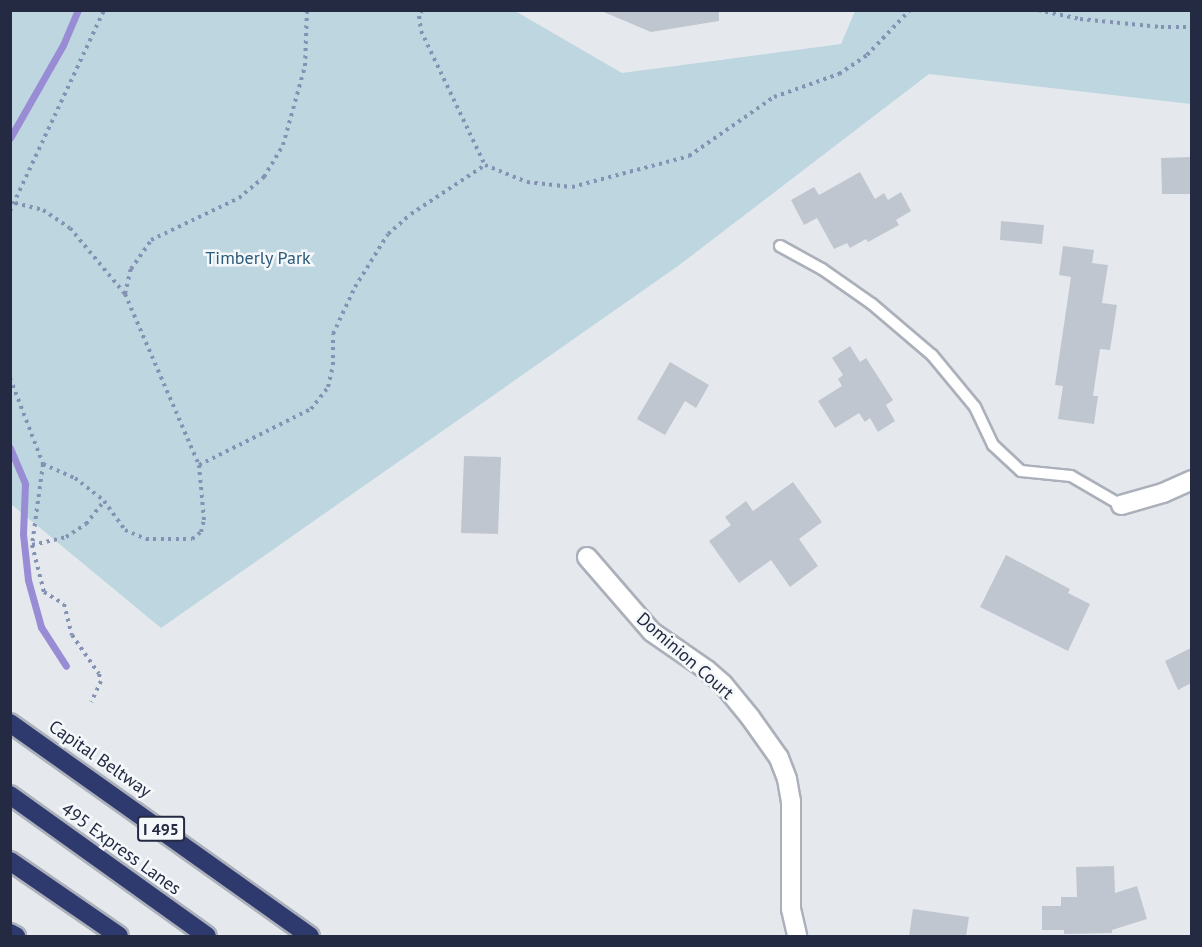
<!DOCTYPE html>
<style>
body{margin:0}
#map{position:relative;width:1202px;height:947px;overflow:hidden;background:#e5e9ee;font-family:"PT Sans",sans-serif}
div>[style]{position:absolute}
.green>*{inset:0;background:#bdd6e0}
.stream>*{height:7px;margin:-3.5px;padding:0 3.5px;transform-origin:3.5px;border-radius:3.5px;background:#988cd4}
.building>*{inset:0;background:#c0c6cf}
.path>*{height:4px;margin-top:-2px;transform-origin:0;background:repeating-linear-gradient(90deg,#8492b3 0 3px,transparent 0 7.5px)}
.roads{filter:drop-shadow(2px 0 #abb0ba) drop-shadow(-2px 0 #abb0ba) drop-shadow(0 2px #abb0ba) drop-shadow(0 -2px #abb0ba)}
.lane>*{height:10px;margin:-5px;padding:0 5px;transform-origin:5px;border-radius:5px;background:#fff}
.street>*{height:18px;margin:-9px;padding:0 9px;transform-origin:9px;border-radius:9px;background:#fff}
.highway>*{height:18px;margin:-9px;padding:0 9px;transform-origin:9px;border-radius:9px;background:#2e3a6e}
span{translate:-50% -50%;white-space:nowrap;text-align:center;line-height:1.15;-webkit-text-stroke:5px #f5f8fa;paint-order:stroke}
.shield-label span{padding:2px 4px;background:#f5f8fa;border:2px solid;border-radius:4px;-webkit-text-stroke-width:0}
.shield-label{font-size:16px;color:#232a41;font-weight:700}
.park-label{font-size:18px;color:#2c5a79}
.street-label{font-size:18px;color:#232a41}
.frame{position:absolute;inset:0;border:12px solid #232a41;pointer-events:none}
</style>
<div id="map">
<div class="green">
<div style="clip-path:polygon(10px 11px,515px 11px,622px 73px,841px 44px,855px 11px,1191px 11px,1191px 104px,929px 74px,678px 266px,161px 628px,11px 504px)"></div>
</div>
<div class="stream">
<div style="left:10px;top:138px;width:107px;rotate:-60.3deg"></div>
<div style="left:63px;top:45px;width:38px;rotate:-67deg"></div>
<div style="left:10px;top:448px;width:39px;rotate:67deg"></div>
<div style="left:25px;top:484px;width:50px;rotate:92.3deg"></div>
<div style="left:23px;top:534px;width:46px;rotate:83.8deg"></div>
<div style="left:28px;top:580px;width:49px;rotate:74.5deg"></div>
<div style="left:41px;top:627px;width:46px;rotate:57.3deg"></div>
</div>
<div class="building">
<div style="clip-path:polygon(599px 10px,719px 10px,719px 21px,651px 32px)"></div>
<div style="clip-path:polygon(1191px 157px,1191px 194px,1162px 194px,1161px 158px)"></div>
<div style="clip-path:polygon(860px 172px,875px 199px,884px 193px,888px 200px,901px 192px,911px 211px,896px 220px,899px 225px,868px 242px,866px 239px,850px 248px,847px 243px,834px 249px,817px 218px,804px 225px,791px 200px,814px 187px,819px 195px)"></div>
<div style="clip-path:polygon(1001px 221px,1044px 225px,1042px 244px,1000px 240px)"></div>
<div style="clip-path:polygon(1063px 246px,1094px 250px,1092px 263px,1108px 265px,1102px 303px,1117px 305px,1110px 350px,1100px 349px,1093px 396px,1098px 396px,1094px 424px,1058px 419px,1063px 386px,1055px 385px,1071px 277px,1059px 275px)"></div>
<div style="clip-path:polygon(850px 346px,860px 362px,866px 358px,893px 400px,886px 405px,895px 421px,878px 432px,870px 418px,865px 422px,859px 413px,835px 428px,818px 401px,842px 386px,838px 379px,843px 375px,832px 358px)"></div>
<div style="clip-path:polygon(670px 362px,709px 385px,696px 408px,685px 401px,665px 435px,637px 419px)"></div>
<div style="clip-path:polygon(464px 456px,501px 457px,498px 534px,461px 533px)"></div>
<div style="clip-path:polygon(793px 482px,822px 522px,799px 539px,818px 566px,790px 587px,771px 560px,739px 583px,709px 541px,731px 525px,725px 517px,746px 501px,753px 511px)"></div>
<div style="clip-path:polygon(1006px 555px,1070px 589px,1068px 593px,1090px 604px,1068px 651px,980px 607px)"></div>
<div style="clip-path:polygon(1191px 648px,1191px 683px,1178px 690px,1165px 661px)"></div>
<div style="clip-path:polygon(1114px 866px,1115px 893px,1137px 886px,1147px 919px,1112px 930px,1112px 933px,1064px 934px,1064px 930px,1042px 930px,1042px 906px,1061px 906px,1061px 897px,1077px 897px,1076px 867px)"></div>
<div style="clip-path:polygon(913px 909px,969px 917px,966px 936px,909px 936px)"></div>
</div>
<div class="path">
<div style="left:422px;top:10px;width:7px;rotate:117deg"></div>
<div style="left:419px;top:16px;width:15px;rotate:82deg"></div>
<div style="left:421px;top:31px;width:148px;rotate:64.5deg"></div>
<div style="left:1038px;top:10px;width:43px;rotate:12.1deg"></div>
<div style="left:1080px;top:19px;width:81px;rotate:5.6deg"></div>
<div style="left:1161px;top:27px;width:31px"></div>
<div style="left:15px;top:203px;width:29px;rotate:14deg"></div>
<div style="left:43px;top:210px;width:32px;rotate:34deg"></div>
<div style="left:70px;top:228px;width:86px;rotate:50.2deg"></div>
<div style="left:125px;top:294px;width:186px;rotate:66.6deg"></div>
<div style="left:10px;top:211px;width:222px;rotate:-64.9deg"></div>
<div style="left:125px;top:294px;width:26px;rotate:-77deg"></div>
<div style="left:131px;top:269px;width:35px;rotate:-55deg"></div>
<div style="left:151px;top:240px;width:98px;rotate:-25.5deg"></div>
<div style="left:239px;top:198px;width:33px;rotate:-40deg"></div>
<div style="left:264px;top:177px;width:37px;rotate:-59deg"></div>
<div style="left:283px;top:145px;width:82px;rotate:-74.4deg"></div>
<div style="left:305px;top:66px;width:56px;rotate:-88deg"></div>
<div style="left:10px;top:378px;width:92px;rotate:69deg"></div>
<div style="left:43px;top:464px;width:82px;rotate:97.7deg"></div>
<div style="left:32px;top:545px;width:49px;rotate:75.7deg"></div>
<div style="left:44px;top:592px;width:23px;rotate:31deg"></div>
<div style="left:64px;top:604px;width:32px;rotate:76deg"></div>
<div style="left:72px;top:635px;width:47px;rotate:55.3deg"></div>
<div style="left:99px;top:674px;width:7px;rotate:74deg"></div>
<div style="left:101px;top:681px;width:23px;rotate:115deg"></div>
<div style="left:43px;top:464px;width:35px;rotate:24deg"></div>
<div style="left:75px;top:478px;width:37px;rotate:38deg"></div>
<div style="left:104px;top:501px;width:36px;rotate:54deg"></div>
<div style="left:125px;top:530px;width:23px;rotate:23deg"></div>
<div style="left:146px;top:539px;width:46px"></div>
<div style="left:192px;top:539px;width:11px;rotate:-38deg"></div>
<div style="left:201px;top:532px;width:12px;rotate:-76deg"></div>
<div style="left:204px;top:520px;width:55px;rotate:-95.2deg"></div>
<div style="left:199px;top:465px;width:125px;rotate:-26.6deg"></div>
<div style="left:311px;top:409px;width:28px;rotate:-52deg"></div>
<div style="left:328px;top:387px;width:23px;rotate:-77deg"></div>
<div style="left:333px;top:365px;width:31px;rotate:-90deg"></div>
<div style="left:333px;top:334px;width:52px;rotate:-64.9deg"></div>
<div style="left:355px;top:287px;width:62px;rotate:-58.1deg"></div>
<div style="left:388px;top:234px;width:30px;rotate:-41deg"></div>
<div style="left:411px;top:214px;width:89px;rotate:-33.5deg"></div>
<div style="left:485px;top:165px;width:45px;rotate:22deg"></div>
<div style="left:527px;top:182px;width:45px;rotate:6.3deg"></div>
<div style="left:572px;top:187px;width:121px;rotate:-14.8deg"></div>
<div style="left:689px;top:156px;width:103px;rotate:-34.8deg"></div>
<div style="left:774px;top:97px;width:69px;rotate:-19.5deg"></div>
<div style="left:839px;top:74px;width:34px;rotate:-34deg"></div>
<div style="left:867px;top:55px;width:62px;rotate:-46.3deg"></div>
<div style="left:32px;top:545px;width:35px;rotate:-13deg"></div>
<div style="left:66px;top:537px;width:24px;rotate:-33deg"></div>
<div style="left:86px;top:524px;width:29px;rotate:-52deg"></div>
</div>
<div class="roads">
<div class="lane">
<div style="left:780px;top:246px;width:48px;rotate:28.7deg"></div>
<div style="left:822px;top:269px;width:61px;rotate:35deg"></div>
<div style="left:872px;top:304px;width:79px;rotate:40.4deg"></div>
<div style="left:932px;top:355px;width:67px;rotate:50.4deg"></div>
<div style="left:975px;top:407px;width:42px;rotate:64.7deg"></div>
<div style="left:993px;top:445px;width:38px;rotate:43deg"></div>
<div style="left:1021px;top:471px;width:50px;rotate:5.7deg"></div>
<div style="left:1071px;top:476px;width:58px;rotate:30.1deg"></div>
</div>
<div class="street">
<div style="left:1121px;top:505px;width:44px;rotate:-15.9deg"></div>
<div style="left:1163px;top:493px;width:32px;rotate:-24deg"></div>
<div style="left:587px;top:557px;width:99px;rotate:49.1deg"></div>
<div style="left:652px;top:632px;width:67px;rotate:34.6deg"></div>
<div style="left:707px;top:670px;width:21px;rotate:41deg"></div>
<div style="left:723px;top:684px;width:43px;rotate:50.7deg"></div>
<div style="left:750px;top:717px;width:50px;rotate:54.7deg"></div>
<div style="left:779px;top:758px;width:22px;rotate:69deg"></div>
<div style="left:787px;top:779px;width:22px;rotate:80deg"></div>
<div style="left:791px;top:801px;width:108px;rotate:90deg"></div>
<div style="left:791px;top:909px;width:28px;rotate:77deg"></div>
</div>
<div class="highway">
<div style="left:10px;top:723px;width:368px;rotate:35.4deg"></div>
<div style="left:10px;top:795px;width:242px;rotate:35.6deg"></div>
<div style="left:10px;top:861px;width:132px;rotate:34.5deg"></div>
<div style="left:10px;top:933px;width:7px;rotate:27deg"></div>
</div>
</div>
<div class="shield-label">
<span style="left:161px;top:829px">I 495</span>
</div>
<div class="park-label">
<span style="left:258px;top:258px">Timberly Park</span>
</div>
<div class="street-label">
<span style="left:685px;top:656px;rotate:41deg">Dominion Court</span>
<span style="left:100px;top:759px;rotate:35deg">Capital Beltway</span>
<span style="left:121px;top:849px;rotate:36deg">495 Express Lanes</span>
</div>
<div class="frame"></div>
</div>
